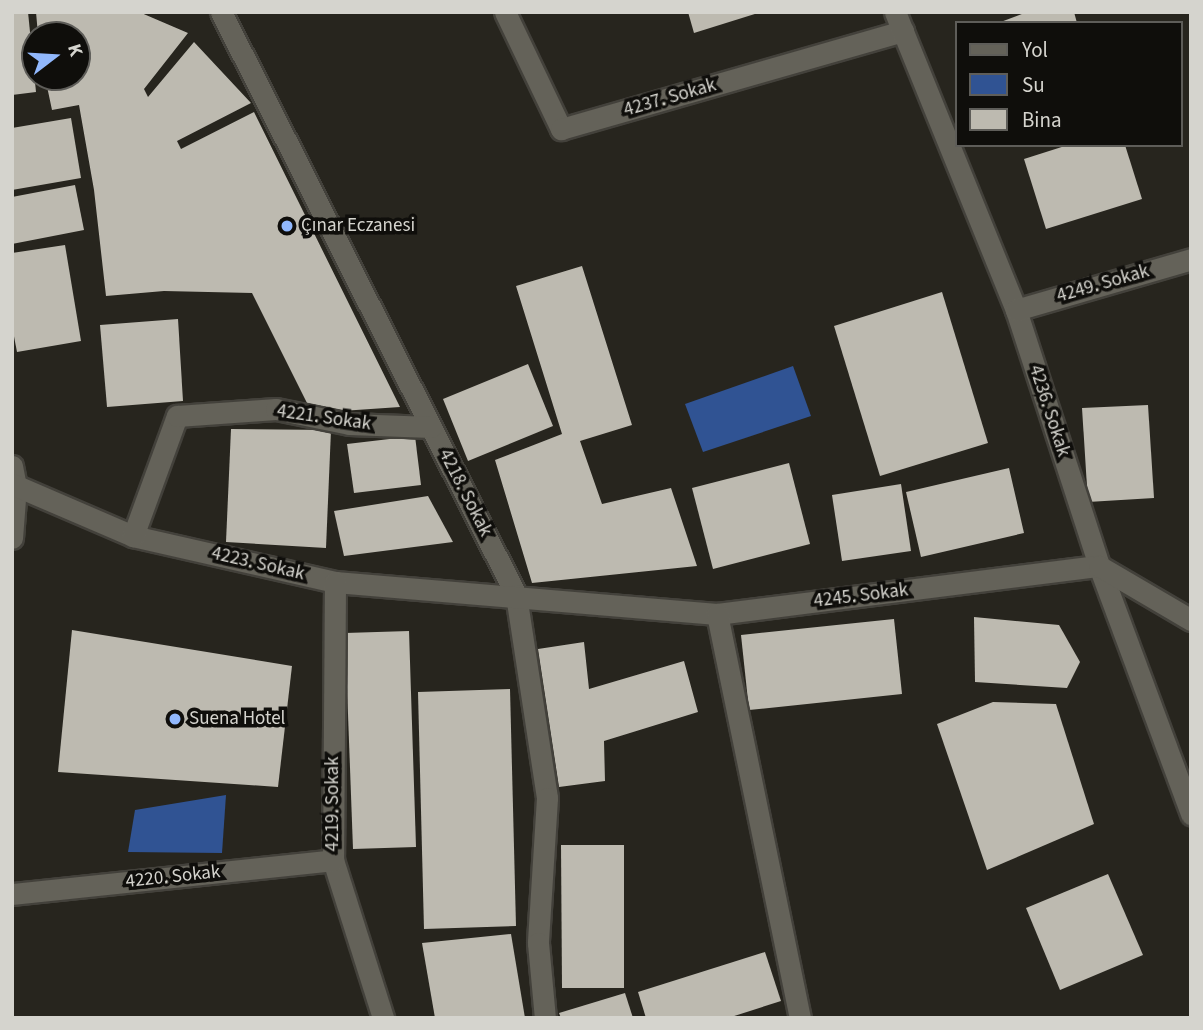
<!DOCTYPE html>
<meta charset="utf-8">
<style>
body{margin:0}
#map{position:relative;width:1203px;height:1030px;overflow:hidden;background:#27251e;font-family:"Source Sans 3",sans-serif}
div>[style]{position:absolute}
.water>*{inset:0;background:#305393}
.building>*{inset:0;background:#bdbab0}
.roads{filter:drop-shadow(2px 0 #43413b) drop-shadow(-2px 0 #43413b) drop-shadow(0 2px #43413b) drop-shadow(0 -2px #43413b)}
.street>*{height:21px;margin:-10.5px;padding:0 10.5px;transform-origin:10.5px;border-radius:10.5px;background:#646259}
.dots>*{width:19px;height:19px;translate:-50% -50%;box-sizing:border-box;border:4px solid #0f0e0b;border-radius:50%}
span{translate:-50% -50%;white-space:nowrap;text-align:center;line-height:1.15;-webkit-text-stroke:7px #0f0e0b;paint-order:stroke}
.street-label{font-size:19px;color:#d5d4ce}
.poi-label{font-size:19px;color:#d5d4ce}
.left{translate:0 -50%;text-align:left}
.frame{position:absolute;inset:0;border:14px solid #d5d4ce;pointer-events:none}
.legend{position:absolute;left:955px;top:21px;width:228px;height:126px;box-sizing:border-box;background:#0f0e0b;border:2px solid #5e5d59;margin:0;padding:9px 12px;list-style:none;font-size:21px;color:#d5d4ce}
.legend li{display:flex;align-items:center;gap:14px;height:35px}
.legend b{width:35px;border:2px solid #5e5d59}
.north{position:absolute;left:21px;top:21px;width:70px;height:70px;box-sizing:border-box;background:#0f0e0b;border:2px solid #5e5d59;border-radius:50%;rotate:73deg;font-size:19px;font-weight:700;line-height:28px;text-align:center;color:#d5d4ce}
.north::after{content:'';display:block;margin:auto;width:24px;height:32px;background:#91b8fd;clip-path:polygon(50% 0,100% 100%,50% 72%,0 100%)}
</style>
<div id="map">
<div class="water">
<div style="clip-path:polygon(793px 366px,811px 416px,703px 452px,685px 404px)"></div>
<div style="clip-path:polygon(226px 795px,222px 853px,128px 852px,135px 810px)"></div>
</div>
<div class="building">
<div style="clip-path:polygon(12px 12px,28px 12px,36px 92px,12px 95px)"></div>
<div style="clip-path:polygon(36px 12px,139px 12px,188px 33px,144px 89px,148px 97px,194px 42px,251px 103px,177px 141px,181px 149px,254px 112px,400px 407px,312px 413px,252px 293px,164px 291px,106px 296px,94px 190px,79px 105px,52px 110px,45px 77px,77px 77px,77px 35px,38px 35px)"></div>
<div style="clip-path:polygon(688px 12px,758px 12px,758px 13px,694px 33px)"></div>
<div style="clip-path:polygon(1027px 12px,1074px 12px,1077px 23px,998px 23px)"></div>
<div style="clip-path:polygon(71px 118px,81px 178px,12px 190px,12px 128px)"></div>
<div style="clip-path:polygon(1068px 145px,1125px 145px,1142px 199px,1046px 229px,1024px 159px)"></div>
<div style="clip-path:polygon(75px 185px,84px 230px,12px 244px,12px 197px)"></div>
<div style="clip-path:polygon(65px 245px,81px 341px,17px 352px,12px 326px,12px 253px)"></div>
<div style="clip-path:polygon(582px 266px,632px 425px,580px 441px,602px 504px,671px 488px,697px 566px,532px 583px,495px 460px,562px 434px,516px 286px)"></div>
<div style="clip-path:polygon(942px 292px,988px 443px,880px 476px,834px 326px)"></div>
<div style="clip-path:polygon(178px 319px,183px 401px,107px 407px,100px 325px)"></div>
<div style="clip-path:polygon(528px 364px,553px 426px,468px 461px,443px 399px)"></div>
<div style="clip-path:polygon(1148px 405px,1154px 498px,1088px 502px,1082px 408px)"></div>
<div style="clip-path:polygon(231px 429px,331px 430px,326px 548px,226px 542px)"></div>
<div style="clip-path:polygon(415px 436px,421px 485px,354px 493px,347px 444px)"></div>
<div style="clip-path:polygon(789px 463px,810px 544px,713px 569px,692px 488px)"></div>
<div style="clip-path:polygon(1009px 468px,1024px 533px,921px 557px,906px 492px)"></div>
<div style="clip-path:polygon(901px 484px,911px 551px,842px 561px,832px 495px)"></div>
<div style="clip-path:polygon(428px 496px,453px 542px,344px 556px,334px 511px)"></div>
<div style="clip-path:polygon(974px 617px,1059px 625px,1080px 662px,1067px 688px,975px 682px)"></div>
<div style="clip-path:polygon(894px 619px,902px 694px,749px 710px,741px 635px)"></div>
<div style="clip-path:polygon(72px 630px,292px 666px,278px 787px,58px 772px)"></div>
<div style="clip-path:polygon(409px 631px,416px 847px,353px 849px,345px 633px)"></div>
<div style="clip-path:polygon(584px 642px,589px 689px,684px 661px,698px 712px,604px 741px,605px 781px,559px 787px,538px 649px)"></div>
<div style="clip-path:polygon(510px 689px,516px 926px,424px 929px,418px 692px)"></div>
<div style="clip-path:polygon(993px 702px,1056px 704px,1094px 824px,987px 870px,937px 724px)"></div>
<div style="clip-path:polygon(561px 845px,624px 845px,624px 988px,562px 988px)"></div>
<div style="clip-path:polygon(1108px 874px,1143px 955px,1060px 990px,1026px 908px)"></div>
<div style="clip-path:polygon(511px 934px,525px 1018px,435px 1018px,422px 943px)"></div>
<div style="clip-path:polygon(765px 952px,781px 1001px,728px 1018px,646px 1018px,638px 992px)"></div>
<div style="clip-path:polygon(625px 993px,633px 1018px,561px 1018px,559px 1013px)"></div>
</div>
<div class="roads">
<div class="street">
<div style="left:221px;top:12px;width:653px;rotate:63.16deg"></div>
<div style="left:516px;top:595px;width:205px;rotate:81.3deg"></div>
<div style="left:547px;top:798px;width:145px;rotate:93.6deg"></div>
<div style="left:538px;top:943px;width:75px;rotate:84.7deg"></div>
<div style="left:505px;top:12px;width:130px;rotate:64.4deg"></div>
<div style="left:561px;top:129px;width:356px;rotate:-16deg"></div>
<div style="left:895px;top:12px;width:322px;rotate:67.9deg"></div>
<div style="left:1016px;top:310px;width:269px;rotate:72deg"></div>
<div style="left:1099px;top:566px;width:265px;rotate:69.6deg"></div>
<div style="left:1016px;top:310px;width:182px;rotate:-16.2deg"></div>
<div style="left:12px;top:466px;width:20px;rotate:79deg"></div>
<div style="left:16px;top:486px;width:52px;rotate:94.4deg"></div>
<div style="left:12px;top:484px;width:132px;rotate:23.3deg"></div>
<div style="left:133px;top:536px;width:207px;rotate:12.8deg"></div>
<div style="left:335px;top:582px;width:383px;rotate:4.8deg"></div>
<div style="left:717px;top:614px;width:385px;rotate:-7.2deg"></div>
<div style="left:1099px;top:566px;width:107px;rotate:30.4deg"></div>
<div style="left:133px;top:536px;width:128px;rotate:-69.9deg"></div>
<div style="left:177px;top:416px;width:99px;rotate:-4deg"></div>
<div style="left:276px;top:409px;width:75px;rotate:11.6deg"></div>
<div style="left:349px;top:424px;width:82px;rotate:2.1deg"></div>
<div style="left:335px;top:582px;width:278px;rotate:90.4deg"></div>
<div style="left:333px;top:860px;width:166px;rotate:72.4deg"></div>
<div style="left:717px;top:614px;width:412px;rotate:78.4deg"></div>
<div style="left:12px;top:894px;width:323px;rotate:-6deg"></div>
</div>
</div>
<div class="dots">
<div style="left:287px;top:226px;background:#91b8fd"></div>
<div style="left:175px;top:719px;background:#91b8fd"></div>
</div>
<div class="street-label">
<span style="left:670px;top:98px;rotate:-16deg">4237. Sokak</span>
<span style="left:1103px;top:284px;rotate:-16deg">4249. Sokak</span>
<span style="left:1049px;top:411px;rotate:72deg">4236. Sokak</span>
<span style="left:324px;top:418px;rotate:8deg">4221. Sokak</span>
<span style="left:465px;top:493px;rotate:63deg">4218. Sokak</span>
<span style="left:258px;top:564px;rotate:13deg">4223. Sokak</span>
<span style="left:861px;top:596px;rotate:-7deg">4245. Sokak</span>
<span style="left:333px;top:804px;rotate:-90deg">4219. Sokak</span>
<span style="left:173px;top:877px;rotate:-6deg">4220. Sokak</span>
</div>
<div class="poi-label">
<span class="left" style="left:301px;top:226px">Çınar Eczanesi</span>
<span class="left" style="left:189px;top:719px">Suena Hotel</span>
</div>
<div class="frame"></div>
<ul class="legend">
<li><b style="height:9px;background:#646259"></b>Yol</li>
<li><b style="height:19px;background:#305393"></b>Su</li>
<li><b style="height:19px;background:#bdbab0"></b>Bina</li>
</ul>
<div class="north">K</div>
</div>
